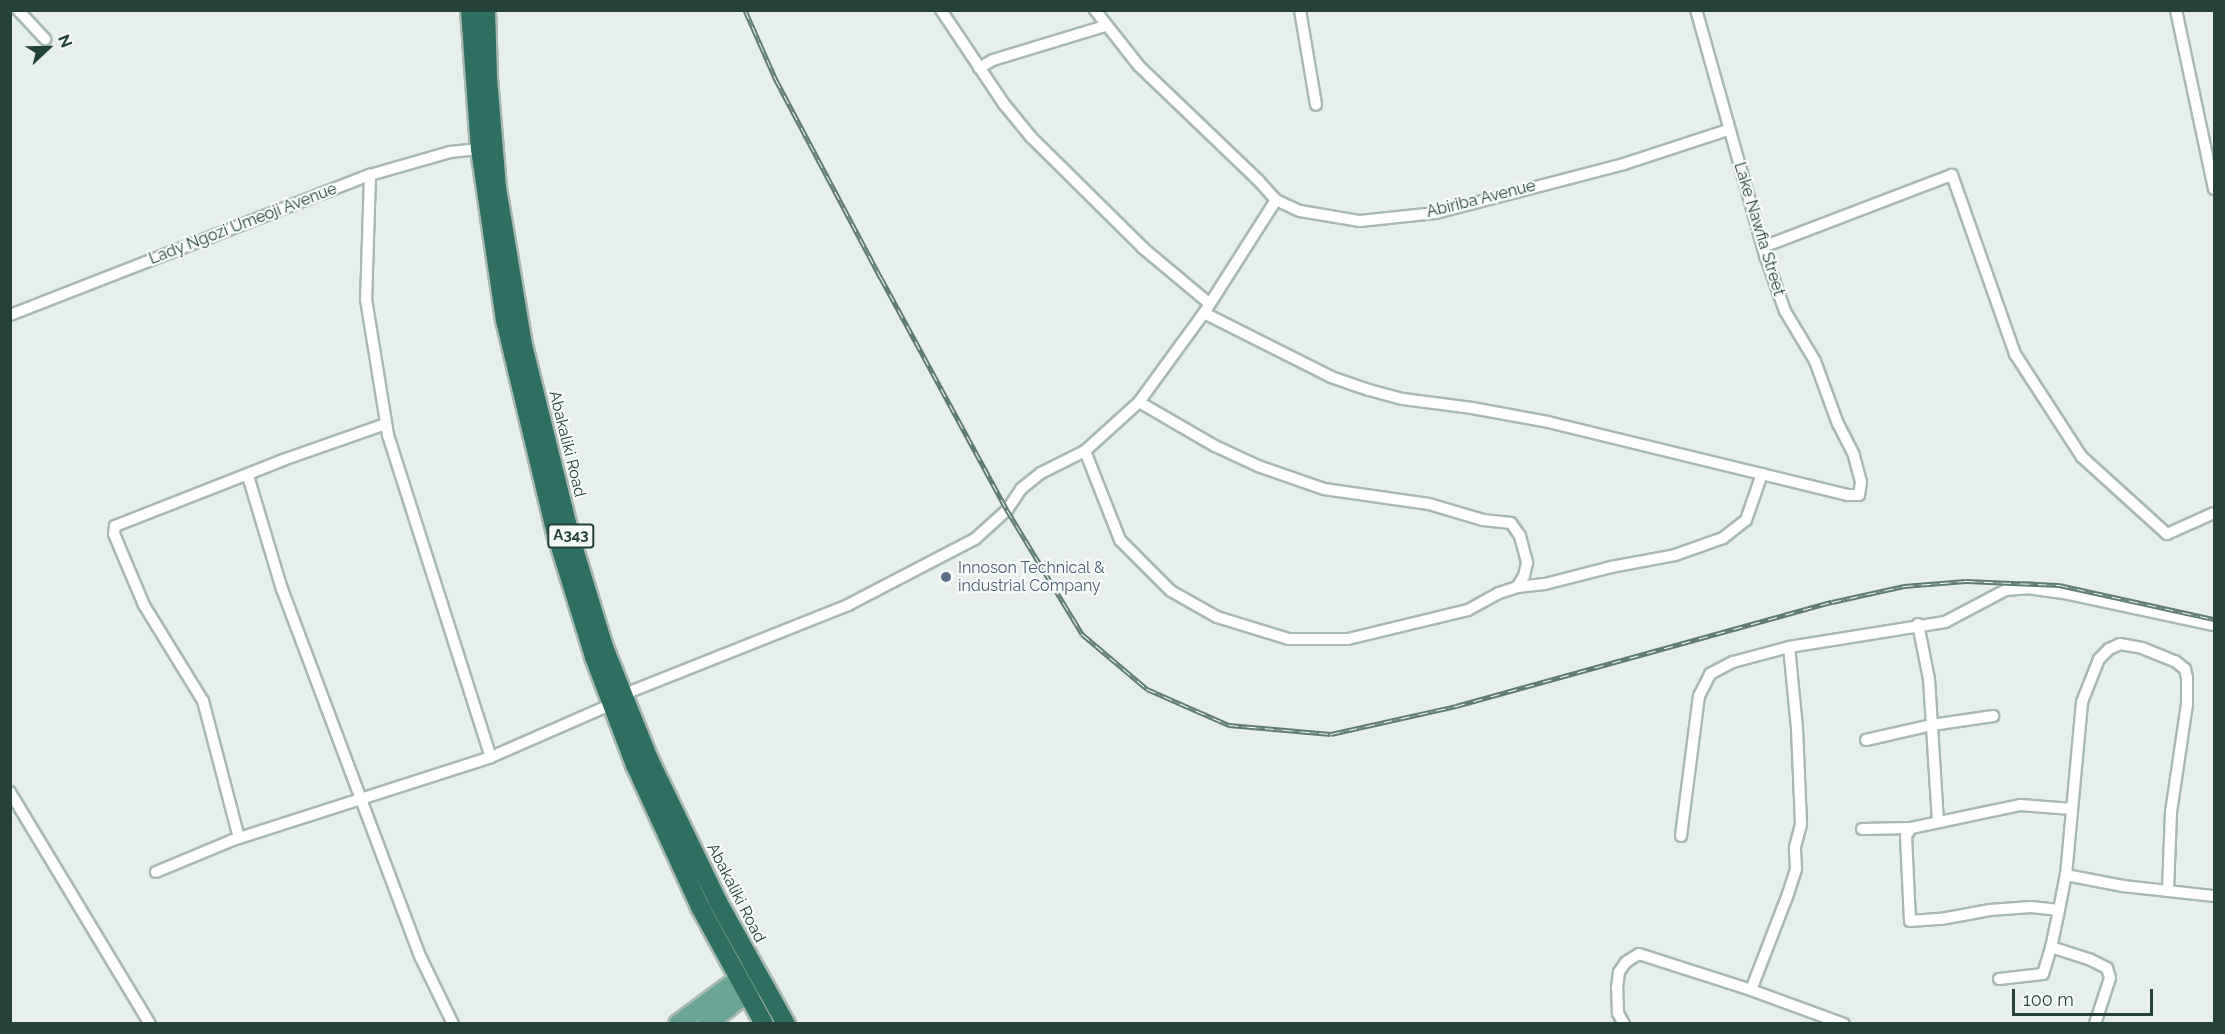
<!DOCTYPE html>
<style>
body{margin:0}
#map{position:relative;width:2225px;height:1034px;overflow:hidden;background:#e6efeb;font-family:Raleway,sans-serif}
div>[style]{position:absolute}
.roads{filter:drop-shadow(2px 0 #a8b8b2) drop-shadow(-2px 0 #a8b8b2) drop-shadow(0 2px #a8b8b2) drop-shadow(0 -2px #a8b8b2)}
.street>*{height:10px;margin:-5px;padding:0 5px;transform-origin:5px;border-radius:5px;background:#fff}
.primary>*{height:18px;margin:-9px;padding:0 9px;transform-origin:9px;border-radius:9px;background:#6aa596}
.highway>*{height:18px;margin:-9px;padding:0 9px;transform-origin:9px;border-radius:9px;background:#2f6f62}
.rail>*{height:5px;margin-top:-2.5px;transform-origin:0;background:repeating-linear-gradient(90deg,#f7fbf9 0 9px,#5f7d75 0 18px);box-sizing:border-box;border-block:2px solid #5f7d75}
.dots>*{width:16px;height:16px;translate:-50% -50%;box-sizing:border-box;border:3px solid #f7fbf9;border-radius:50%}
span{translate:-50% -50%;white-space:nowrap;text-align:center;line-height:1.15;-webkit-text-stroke:4.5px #f7fbf9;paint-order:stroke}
.shield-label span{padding:2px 4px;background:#f7fbf9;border:2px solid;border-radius:4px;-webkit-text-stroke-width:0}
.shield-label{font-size:15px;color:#24423a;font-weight:700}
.street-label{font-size:16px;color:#24423a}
.service-label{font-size:16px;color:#4e5e75}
.left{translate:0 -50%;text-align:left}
.frame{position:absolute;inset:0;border:12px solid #24423a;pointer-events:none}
.north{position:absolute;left:18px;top:18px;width:60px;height:60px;-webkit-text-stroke:4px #f7fbf9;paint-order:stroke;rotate:68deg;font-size:16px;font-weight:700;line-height:24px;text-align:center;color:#24423a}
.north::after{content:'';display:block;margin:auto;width:21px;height:27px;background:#24423a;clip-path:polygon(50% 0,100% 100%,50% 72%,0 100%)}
.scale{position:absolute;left:2012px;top:989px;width:141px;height:27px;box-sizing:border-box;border:3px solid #24423a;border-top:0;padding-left:8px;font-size:18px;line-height:21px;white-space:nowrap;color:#24423a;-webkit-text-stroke:4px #f7fbf9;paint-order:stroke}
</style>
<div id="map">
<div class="roads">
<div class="street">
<div style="left:18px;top:10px;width:40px;rotate:47deg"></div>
<div style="left:941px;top:10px;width:113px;rotate:56.2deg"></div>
<div style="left:1004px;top:104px;width:43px;rotate:50.7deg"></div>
<div style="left:1031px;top:137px;width:158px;rotate:44.7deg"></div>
<div style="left:1143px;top:248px;width:87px;rotate:39.9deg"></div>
<div style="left:1095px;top:10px;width:71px;rotate:51.8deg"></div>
<div style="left:1139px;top:66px;width:165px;rotate:43.8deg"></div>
<div style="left:1258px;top:180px;width:27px;rotate:48deg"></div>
<div style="left:1276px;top:200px;width:26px;rotate:25deg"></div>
<div style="left:1300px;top:211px;width:61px;rotate:9.5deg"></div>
<div style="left:1360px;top:221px;width:76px;rotate:-6deg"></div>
<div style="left:1436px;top:213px;width:194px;rotate:-14.6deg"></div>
<div style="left:1624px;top:164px;width:109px;rotate:-18.1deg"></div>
<div style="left:1300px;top:10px;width:96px;rotate:80.4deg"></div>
<div style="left:2176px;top:10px;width:183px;rotate:78deg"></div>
<div style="left:979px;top:68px;width:16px;rotate:-30deg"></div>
<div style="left:993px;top:60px;width:117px;rotate:-16.9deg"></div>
<div style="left:370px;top:175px;width:124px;rotate:91.8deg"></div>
<div style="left:366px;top:299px;width:138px;rotate:80.8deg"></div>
<div style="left:388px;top:435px;width:338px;rotate:72.3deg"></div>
<div style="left:1763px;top:247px;width:202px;rotate:-20.9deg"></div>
<div style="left:1952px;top:175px;width:190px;rotate:70.6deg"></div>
<div style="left:2015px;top:354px;width:123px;rotate:57deg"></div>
<div style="left:2082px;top:457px;width:115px;rotate:42.2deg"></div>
<div style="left:2167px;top:534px;width:51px;rotate:-24.1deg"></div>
<div style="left:1204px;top:313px;width:142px;rotate:26.7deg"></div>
<div style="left:1331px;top:377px;width:40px;rotate:18.9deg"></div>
<div style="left:1369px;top:390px;width:35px;rotate:15deg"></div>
<div style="left:1403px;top:399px;width:70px;rotate:7.4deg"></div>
<div style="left:1472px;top:408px;width:77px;rotate:10.4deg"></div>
<div style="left:1548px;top:422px;width:309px;rotate:13.7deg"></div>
<div style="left:1848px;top:495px;width:11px"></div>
<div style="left:1859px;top:495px;width:13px;rotate:-81deg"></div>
<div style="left:1861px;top:482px;width:28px;rotate:-105deg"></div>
<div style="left:1854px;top:455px;width:35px;rotate:-117deg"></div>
<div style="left:1838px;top:424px;width:67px;rotate:-110.1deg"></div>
<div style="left:1815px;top:361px;width:58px;rotate:-121deg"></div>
<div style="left:1785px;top:311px;width:59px;rotate:-109.7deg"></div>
<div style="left:1765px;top:255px;width:255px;rotate:-105.7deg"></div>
<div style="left:10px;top:315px;width:386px;rotate:-21.3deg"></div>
<div style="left:370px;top:175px;width:83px;rotate:-16deg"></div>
<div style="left:450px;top:152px;width:30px;rotate:-6deg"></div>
<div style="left:1139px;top:402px;width:88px;rotate:30.1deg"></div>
<div style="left:1215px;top:446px;width:47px;rotate:24.9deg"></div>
<div style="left:1258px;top:466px;width:70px;rotate:19.2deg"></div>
<div style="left:1324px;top:489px;width:106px;rotate:8.1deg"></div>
<div style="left:1429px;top:504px;width:56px;rotate:16.5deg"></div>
<div style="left:1483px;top:520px;width:28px;rotate:6deg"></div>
<div style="left:1511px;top:523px;width:16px;rotate:55deg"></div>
<div style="left:1520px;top:536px;width:28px;rotate:75deg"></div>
<div style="left:1527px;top:563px;width:13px;rotate:103deg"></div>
<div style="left:1524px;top:576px;width:13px;rotate:122deg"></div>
<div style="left:1085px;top:451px;width:96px;rotate:68.5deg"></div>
<div style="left:1120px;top:540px;width:72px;rotate:45deg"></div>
<div style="left:1171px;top:591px;width:53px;rotate:29.5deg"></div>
<div style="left:1217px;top:617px;width:75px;rotate:17deg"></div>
<div style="left:1289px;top:639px;width:59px"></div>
<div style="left:1348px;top:639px;width:123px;rotate:-13.6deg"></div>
<div style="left:1468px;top:610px;width:35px;rotate:-29deg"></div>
<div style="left:1499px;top:593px;width:19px;rotate:-18deg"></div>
<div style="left:1517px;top:587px;width:28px;rotate:-6deg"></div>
<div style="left:1545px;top:584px;width:68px;rotate:-14.4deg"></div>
<div style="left:1611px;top:567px;width:65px;rotate:-10.6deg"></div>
<div style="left:1675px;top:555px;width:51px;rotate:-19.5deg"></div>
<div style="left:1723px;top:538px;width:29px;rotate:-38deg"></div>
<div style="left:1746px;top:520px;width:49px;rotate:-70.8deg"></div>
<div style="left:248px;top:476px;width:118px;rotate:73.3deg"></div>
<div style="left:282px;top:589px;width:394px;rotate:69.4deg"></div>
<div style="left:421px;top:958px;width:73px;rotate:64.1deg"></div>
<div style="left:1918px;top:624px;width:56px;rotate:78.7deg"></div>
<div style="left:1929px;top:679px;width:143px;rotate:86.4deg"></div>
<div style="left:622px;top:695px;width:243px;rotate:-21.7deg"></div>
<div style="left:848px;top:605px;width:143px;rotate:-27.5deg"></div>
<div style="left:975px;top:539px;width:43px;rotate:-42.2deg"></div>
<div style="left:1007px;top:510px;width:25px;rotate:-56deg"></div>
<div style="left:1021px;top:489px;width:26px;rotate:-39deg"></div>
<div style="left:1041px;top:473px;width:49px;rotate:-26.6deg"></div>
<div style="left:1085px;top:451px;width:73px;rotate:-42.2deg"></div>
<div style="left:1139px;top:402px;width:110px;rotate:-53.9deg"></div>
<div style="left:1204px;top:313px;width:134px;rotate:-57.5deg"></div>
<div style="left:1866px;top:740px;width:68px;rotate:-12.8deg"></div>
<div style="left:1932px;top:725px;width:62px;rotate:-8.4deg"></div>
<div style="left:10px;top:792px;width:271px;rotate:58.9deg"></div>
<div style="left:1911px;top:828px;width:9px;rotate:122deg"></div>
<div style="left:1906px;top:836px;width:85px;rotate:87.3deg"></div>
<div style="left:1910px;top:921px;width:31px;rotate:-4deg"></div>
<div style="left:1941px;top:919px;width:50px;rotate:-10.4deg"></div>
<div style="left:1990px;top:910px;width:41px;rotate:-4.2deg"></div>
<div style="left:2031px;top:907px;width:28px;rotate:6deg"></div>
<div style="left:2059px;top:910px;width:38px;rotate:102deg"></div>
<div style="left:2051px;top:947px;width:40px;rotate:18deg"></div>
<div style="left:2089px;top:959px;width:20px;rotate:27deg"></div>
<div style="left:2107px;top:968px;width:10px;rotate:73deg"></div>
<div style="left:2110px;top:978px;width:48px;rotate:108.1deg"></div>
<div style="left:1862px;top:829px;width:49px;rotate:-1.2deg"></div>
<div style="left:1911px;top:828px;width:111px;rotate:-11.9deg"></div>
<div style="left:2020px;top:805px;width:52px;rotate:4.4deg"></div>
<div style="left:1681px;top:836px;width:141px;rotate:-82.7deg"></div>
<div style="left:1699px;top:696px;width:25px;rotate:-63deg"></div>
<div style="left:1710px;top:674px;width:26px;rotate:-28deg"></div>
<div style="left:1733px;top:662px;width:58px;rotate:-15deg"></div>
<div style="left:1789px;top:647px;width:158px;rotate:-9.1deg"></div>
<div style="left:1945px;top:622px;width:69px;rotate:-27.7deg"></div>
<div style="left:2006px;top:590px;width:21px;rotate:-5deg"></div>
<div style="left:2027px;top:588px;width:42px;rotate:8.1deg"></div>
<div style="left:2069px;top:594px;width:148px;rotate:12.1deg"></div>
<div style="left:239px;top:838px;width:142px;rotate:-104.7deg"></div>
<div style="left:203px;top:701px;width:113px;rotate:-121.6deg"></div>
<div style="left:144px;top:605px;width:77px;rotate:-112.9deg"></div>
<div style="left:114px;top:534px;width:8px;rotate:-83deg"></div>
<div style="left:115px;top:526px;width:180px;rotate:-21.4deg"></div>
<div style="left:283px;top:460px;width:109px;rotate:-19.3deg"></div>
<div style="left:156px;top:872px;width:83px;rotate:-22.6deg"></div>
<div style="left:233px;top:840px;width:271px;rotate:-17.8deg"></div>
<div style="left:491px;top:757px;width:130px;rotate:-23.6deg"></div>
<div style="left:2066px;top:875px;width:58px;rotate:10.9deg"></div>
<div style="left:2123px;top:886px;width:92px;rotate:6.3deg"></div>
<div style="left:2059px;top:910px;width:36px;rotate:-79deg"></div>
<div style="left:2066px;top:875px;width:174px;rotate:-84.7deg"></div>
<div style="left:2082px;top:702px;width:46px;rotate:-68.4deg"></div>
<div style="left:2099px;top:659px;width:14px;rotate:-45deg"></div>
<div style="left:2109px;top:649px;width:12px;rotate:-24deg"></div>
<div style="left:2120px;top:644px;width:22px;rotate:10deg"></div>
<div style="left:2142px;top:648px;width:35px;rotate:22deg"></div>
<div style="left:2175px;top:661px;width:13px;rotate:39deg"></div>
<div style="left:2185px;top:669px;width:9px;rotate:77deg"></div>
<div style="left:2187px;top:678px;width:26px;rotate:90deg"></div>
<div style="left:2187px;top:704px;width:109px;rotate:98.4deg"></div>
<div style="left:2171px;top:812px;width:79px;rotate:92.2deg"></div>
<div style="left:1999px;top:979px;width:44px;rotate:-6.5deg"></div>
<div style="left:2043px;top:974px;width:28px;rotate:-73deg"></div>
<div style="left:1751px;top:990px;width:103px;rotate:-68.9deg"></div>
<div style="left:1788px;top:894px;width:26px;rotate:-72deg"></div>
<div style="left:1796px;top:869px;width:22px;rotate:-93deg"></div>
<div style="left:1795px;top:847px;width:24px;rotate:-75deg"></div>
<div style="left:1801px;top:824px;width:96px;rotate:-92.4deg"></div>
<div style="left:1797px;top:728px;width:81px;rotate:-95.6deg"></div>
<div style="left:1624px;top:1024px;width:13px;rotate:-119deg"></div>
<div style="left:1618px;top:1013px;width:25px;rotate:-92deg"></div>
<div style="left:1617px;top:988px;width:16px;rotate:-83deg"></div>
<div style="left:1619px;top:972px;width:12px;rotate:-55deg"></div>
<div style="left:1626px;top:962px;width:15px;rotate:-32deg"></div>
<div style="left:1639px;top:954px;width:118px;rotate:17.8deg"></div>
<div style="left:1751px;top:990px;width:99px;rotate:20.1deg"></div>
</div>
<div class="primary">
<div style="left:678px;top:1024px;width:91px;rotate:-36.5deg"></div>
<div style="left:707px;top:1024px;width:68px;rotate:-37.9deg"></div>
</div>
<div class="highway">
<div style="left:470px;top:10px;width:139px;rotate:85.9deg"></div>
<div style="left:480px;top:149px;width:173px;rotate:81.7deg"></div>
<div style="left:505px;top:320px;width:216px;rotate:76.6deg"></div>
<div style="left:555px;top:530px;width:133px;rotate:72.9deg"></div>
<div style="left:594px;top:657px;width:116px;rotate:69.2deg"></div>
<div style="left:635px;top:765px;width:156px;rotate:65.4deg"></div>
<div style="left:700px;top:907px;width:133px;rotate:61.3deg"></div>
<div style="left:486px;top:10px;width:68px;rotate:88.3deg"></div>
<div style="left:488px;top:78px;width:110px;rotate:85.3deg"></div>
<div style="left:497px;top:188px;width:159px;rotate:80.6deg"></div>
<div style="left:523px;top:345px;width:200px;rotate:76.1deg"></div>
<div style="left:571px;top:539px;width:113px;rotate:73deg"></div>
<div style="left:604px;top:647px;width:121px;rotate:68.1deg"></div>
<div style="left:649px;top:759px;width:159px;rotate:64.2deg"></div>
<div style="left:718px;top:902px;width:140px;rotate:60.9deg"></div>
</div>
</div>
<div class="rail">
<div style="left:745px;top:10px;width:77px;rotate:66.1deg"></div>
<div style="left:776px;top:80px;width:224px;rotate:62.1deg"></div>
<div style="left:881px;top:278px;width:264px;rotate:61.5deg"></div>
<div style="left:1007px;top:510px;width:145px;rotate:58.8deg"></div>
<div style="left:1082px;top:634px;width:85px;rotate:40.2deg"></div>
<div style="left:1147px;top:689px;width:90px;rotate:23.7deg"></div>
<div style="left:1229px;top:725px;width:102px;rotate:5deg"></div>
<div style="left:1331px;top:734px;width:128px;rotate:-12.6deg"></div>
<div style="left:1456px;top:706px;width:390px;rotate:-15.5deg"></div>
<div style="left:1832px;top:602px;width:74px;rotate:-12.5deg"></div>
<div style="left:1904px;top:586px;width:62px;rotate:-4.6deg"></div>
<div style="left:1966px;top:581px;width:93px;rotate:2.5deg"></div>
<div style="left:2059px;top:585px;width:159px;rotate:12.4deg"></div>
</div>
<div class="dots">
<div style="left:946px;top:577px;background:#5c6f8a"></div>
</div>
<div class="shield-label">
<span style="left:571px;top:536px">A343</span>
</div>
<div class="street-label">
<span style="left:1481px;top:199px;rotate:-14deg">Abiriba Avenue</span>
<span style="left:243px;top:224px;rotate:-21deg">Lady Ngozi Umeoji Avenue</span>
<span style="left:1759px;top:229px;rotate:73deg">Lake Nawfia Street</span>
<span style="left:567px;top:444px;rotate:76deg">Abakaliki Road</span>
<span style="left:736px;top:893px;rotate:63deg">Abakaliki Road</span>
</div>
<div class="service-label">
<span class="left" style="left:958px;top:577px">Innoson Technical &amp;<br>industrial Company</span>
</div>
<div class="frame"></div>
<div class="north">N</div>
<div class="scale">100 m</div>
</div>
